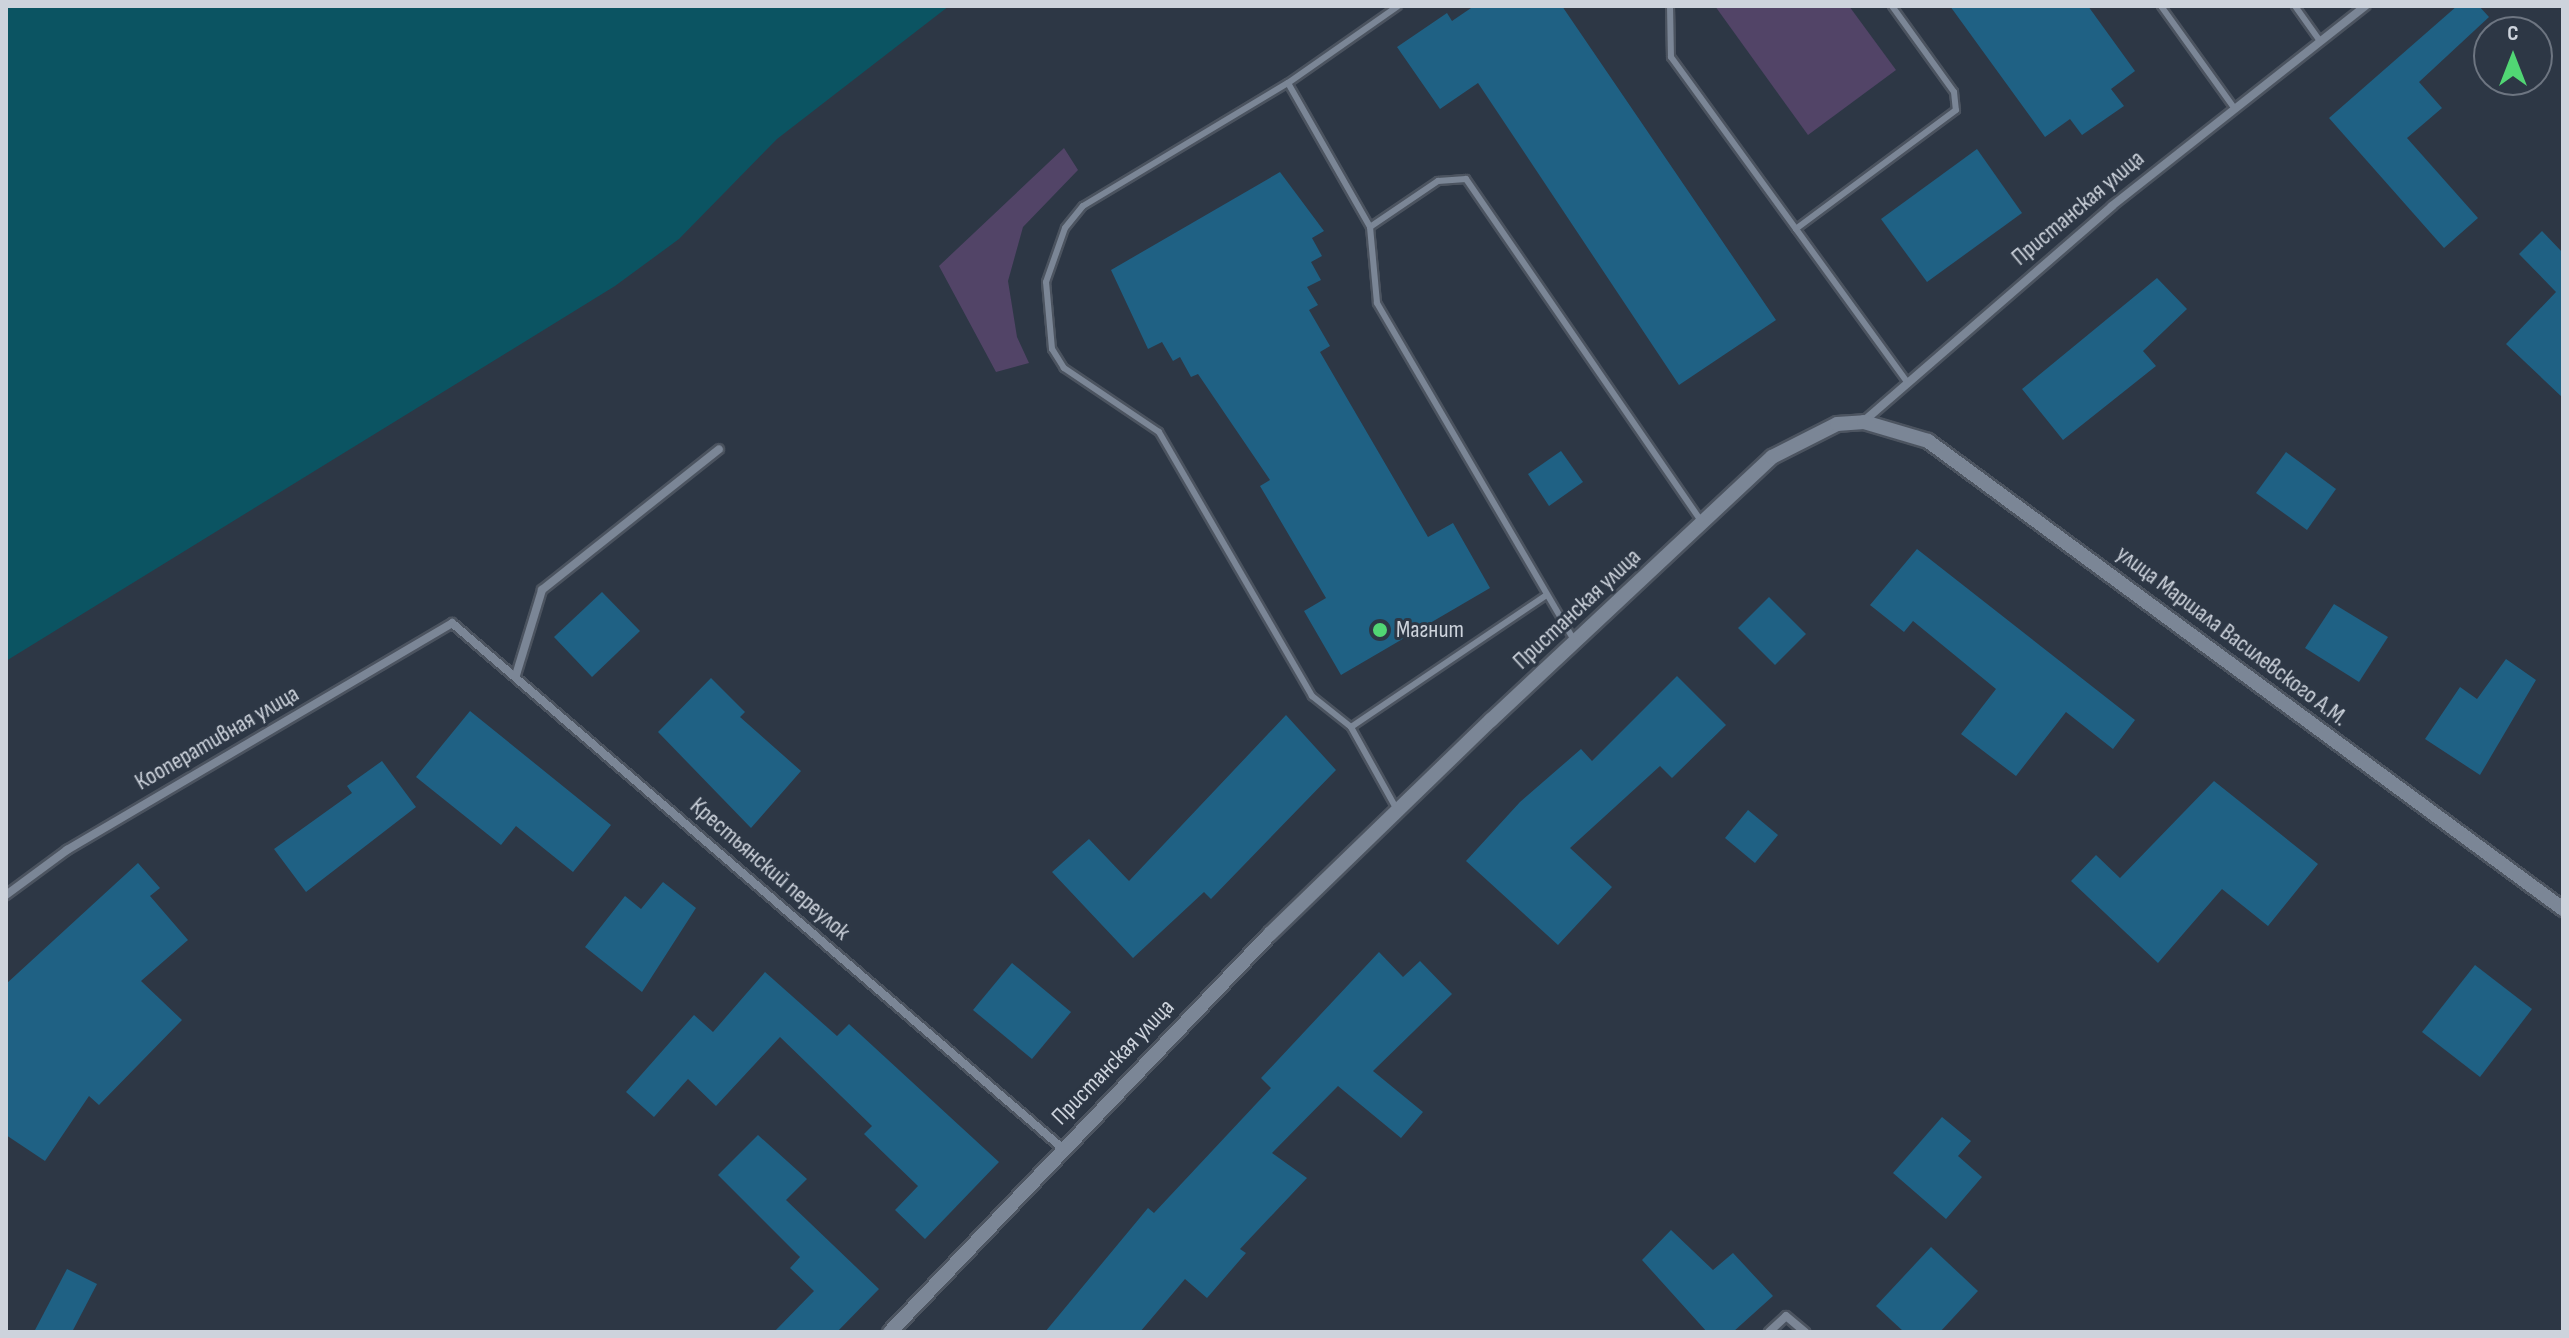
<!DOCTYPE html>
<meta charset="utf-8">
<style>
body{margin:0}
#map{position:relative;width:2569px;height:1338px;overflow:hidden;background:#2d3745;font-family:"Sofia Sans Condensed",sans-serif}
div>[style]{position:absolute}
.green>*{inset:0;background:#524467}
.water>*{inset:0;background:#0b5462}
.building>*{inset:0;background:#1f6184}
.roads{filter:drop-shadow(2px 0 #4c5460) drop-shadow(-2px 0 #4c5460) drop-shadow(0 2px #4c5460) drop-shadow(0 -2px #4c5460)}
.service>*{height:6px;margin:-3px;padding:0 3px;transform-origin:3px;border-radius:3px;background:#7b8696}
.minor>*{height:8px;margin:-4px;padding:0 4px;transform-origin:4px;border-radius:4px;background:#7b8696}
.tertiary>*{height:14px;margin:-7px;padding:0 7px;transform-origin:7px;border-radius:7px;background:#7b8696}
.dots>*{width:22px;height:22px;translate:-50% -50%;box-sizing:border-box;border:4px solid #2d3745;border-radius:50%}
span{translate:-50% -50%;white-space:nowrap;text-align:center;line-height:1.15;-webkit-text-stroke:6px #2d3745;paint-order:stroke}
.street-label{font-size:24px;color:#cdd3dc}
.poi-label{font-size:24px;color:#cdd3dc}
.left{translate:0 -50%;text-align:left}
.frame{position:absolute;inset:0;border:8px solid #cdd3dc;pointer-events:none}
.north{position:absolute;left:2473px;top:16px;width:80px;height:80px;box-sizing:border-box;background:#2d3745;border:2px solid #6d7581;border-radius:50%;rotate:0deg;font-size:22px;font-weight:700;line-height:32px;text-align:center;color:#cdd3dc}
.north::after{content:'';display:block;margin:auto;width:28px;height:36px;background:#51d674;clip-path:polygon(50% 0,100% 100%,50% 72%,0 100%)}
</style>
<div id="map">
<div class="green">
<div style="clip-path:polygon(1715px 6px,1849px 6px,1896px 70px,1808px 135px)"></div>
<div style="clip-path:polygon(1064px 148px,1078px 170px,1023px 227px,1008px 281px,1017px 337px,1029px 363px,996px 372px,939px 266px)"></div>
</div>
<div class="water">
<div style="clip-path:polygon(6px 6px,949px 6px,777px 139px,679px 239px,615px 286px,6px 661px)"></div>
</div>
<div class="building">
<div style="clip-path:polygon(1474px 6px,1562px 6px,1776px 320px,1679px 385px,1478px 83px,1440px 109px,1397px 47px,1447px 13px,1452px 21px)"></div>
<div style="clip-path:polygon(1950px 6px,2088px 6px,2135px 71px,2111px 89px,2124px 106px,2082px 135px,2070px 119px,2045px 137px)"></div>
<div style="clip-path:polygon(2457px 6px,2479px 6px,2489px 17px,2419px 82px,2442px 108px,2407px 138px,2478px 218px,2444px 248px,2329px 118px)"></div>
<div style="clip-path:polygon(1977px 149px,2022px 213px,1927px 282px,1881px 219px)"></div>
<div style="clip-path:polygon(1280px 172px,1324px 231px,1312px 238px,1322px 256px,1311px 262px,1321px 280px,1307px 287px,1318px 305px,1309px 310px,1330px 346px,1320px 352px,1428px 537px,1453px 523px,1490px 588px,1341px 675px,1304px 611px,1326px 598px,1260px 486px,1270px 480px,1198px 374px,1191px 377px,1180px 357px,1173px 361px,1162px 342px,1148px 349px,1111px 270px)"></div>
<div style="clip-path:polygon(2542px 231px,2563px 253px,2563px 398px,2506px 344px,2556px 292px,2519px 254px)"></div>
<div style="clip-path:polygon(2157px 278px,2187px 309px,2143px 351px,2156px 366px,2063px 440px,2022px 389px)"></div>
<div style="clip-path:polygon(1561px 451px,1583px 482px,1549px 506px,1528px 474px)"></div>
<div style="clip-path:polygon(2286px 452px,2336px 489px,2307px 530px,2256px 493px)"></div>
<div style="clip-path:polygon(1917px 549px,2135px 720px,2113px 749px,2066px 712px,2016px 776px,1961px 734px,1996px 689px,1913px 621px,1904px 632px,1870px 605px)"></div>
<div style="clip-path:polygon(602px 592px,640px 631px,592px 677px,554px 637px)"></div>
<div style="clip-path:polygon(1769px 597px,1806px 634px,1775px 665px,1738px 628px)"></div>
<div style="clip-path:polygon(2334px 604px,2388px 637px,2359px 682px,2305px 648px)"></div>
<div style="clip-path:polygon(2506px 659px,2536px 680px,2480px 775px,2425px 739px,2460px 687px,2477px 699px)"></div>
<div style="clip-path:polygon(1677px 676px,1726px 725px,1672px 778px,1660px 766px,1570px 848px,1612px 887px,1558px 945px,1466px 861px,1520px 802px,1581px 749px,1592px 761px)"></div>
<div style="clip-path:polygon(711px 678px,745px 712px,740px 717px,801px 771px,751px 828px,658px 732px)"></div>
<div style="clip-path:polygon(470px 711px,611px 825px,573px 872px,516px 826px,501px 845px,416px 777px)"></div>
<div style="clip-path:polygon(1286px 715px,1336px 770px,1211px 899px,1204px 892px,1133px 958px,1052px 872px,1089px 839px,1129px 881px)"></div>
<div style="clip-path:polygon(382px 761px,416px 807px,306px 892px,274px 849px,352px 793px,347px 786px)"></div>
<div style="clip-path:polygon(2214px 781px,2318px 864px,2268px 926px,2222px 889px,2158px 963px,2071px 881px,2096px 855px,2120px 878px)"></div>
<div style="clip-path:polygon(1748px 810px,1778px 835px,1755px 863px,1725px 838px)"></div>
<div style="clip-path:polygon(138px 863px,160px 888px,150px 896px,188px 940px,141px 981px,182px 1020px,99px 1105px,89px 1096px,45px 1161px,6px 1135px,6px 984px)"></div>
<div style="clip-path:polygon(663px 882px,696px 908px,642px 992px,585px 947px,625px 896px,641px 909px)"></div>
<div style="clip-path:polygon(1379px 952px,1403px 977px,1420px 961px,1452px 994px,1373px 1071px,1423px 1112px,1401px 1138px,1338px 1086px,1272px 1153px,1307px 1178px,1240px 1249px,1246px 1253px,1207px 1298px,1185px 1279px,1140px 1332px,1045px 1332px,1148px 1208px,1154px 1213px,1271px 1088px,1261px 1078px)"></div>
<div style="clip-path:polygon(1012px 963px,1071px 1012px,1032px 1059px,973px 1010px)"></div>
<div style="clip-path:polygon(2475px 965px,2532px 1009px,2480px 1077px,2422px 1032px)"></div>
<div style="clip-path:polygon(765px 972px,837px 1036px,849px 1024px,999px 1162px,925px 1239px,895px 1210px,918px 1186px,864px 1134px,872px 1126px,780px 1037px,716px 1106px,688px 1079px,654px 1117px,626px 1092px,694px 1015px,713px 1032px)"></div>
<div style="clip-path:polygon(1942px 1117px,1971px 1141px,1958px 1156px,1982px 1177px,1946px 1219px,1893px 1173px)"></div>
<div style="clip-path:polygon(758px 1135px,807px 1179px,786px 1200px,879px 1289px,837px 1332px,774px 1332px,814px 1291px,790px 1268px,800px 1257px,718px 1175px)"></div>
<div style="clip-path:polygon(1671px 1230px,1713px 1270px,1733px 1253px,1773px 1296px,1733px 1332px,1707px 1332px,1642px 1260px)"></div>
<div style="clip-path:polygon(1931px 1247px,1978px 1291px,1940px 1332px,1904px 1332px,1876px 1306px)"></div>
<div style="clip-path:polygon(67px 1269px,97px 1284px,72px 1332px,34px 1332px)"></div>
</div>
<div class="roads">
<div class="service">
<div style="left:1670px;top:6px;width:51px;rotate:88.9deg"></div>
<div style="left:1671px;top:57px;width:213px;rotate:54deg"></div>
<div style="left:1892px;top:6px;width:106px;rotate:54.2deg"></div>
<div style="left:1954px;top:92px;width:18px;rotate:84deg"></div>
<div style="left:1956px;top:110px;width:199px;rotate:143.4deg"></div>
<div style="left:1796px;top:229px;width:190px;rotate:54deg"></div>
<div style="left:2161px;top:6px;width:127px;rotate:54.3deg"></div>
<div style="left:2295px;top:6px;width:43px;rotate:54.5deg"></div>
<div style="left:1288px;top:83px;width:134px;rotate:-35deg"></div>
<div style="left:1370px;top:227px;width:82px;rotate:-34.1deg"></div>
<div style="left:1438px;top:181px;width:28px;rotate:-4deg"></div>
<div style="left:1466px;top:179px;width:416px;rotate:55.5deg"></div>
<div style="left:1351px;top:727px;width:236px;rotate:-34deg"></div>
<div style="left:1396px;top:808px;width:93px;rotate:-119.1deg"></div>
<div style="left:1351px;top:727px;width:50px;rotate:-141.5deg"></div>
<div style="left:1312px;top:696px;width:305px;rotate:-120.1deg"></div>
<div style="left:1159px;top:432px;width:115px;rotate:-146deg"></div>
<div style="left:1064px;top:368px;width:22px;rotate:-122deg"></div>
<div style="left:1052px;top:349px;width:67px;rotate:-95.1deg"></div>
<div style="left:1046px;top:282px;width:57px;rotate:-70.6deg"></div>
<div style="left:1065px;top:228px;width:28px;rotate:-51deg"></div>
<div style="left:1083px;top:206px;width:239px;rotate:-31deg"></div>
<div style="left:1288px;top:83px;width:166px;rotate:60.3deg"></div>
<div style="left:1370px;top:227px;width:76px;rotate:84.7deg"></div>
<div style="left:1377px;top:303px;width:393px;rotate:59.7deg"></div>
</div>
<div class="minor">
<div style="left:1864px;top:421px;width:328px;rotate:-40.9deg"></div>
<div style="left:2112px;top:206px;width:323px;rotate:-38.3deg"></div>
<div style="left:516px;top:675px;width:89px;rotate:-73deg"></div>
<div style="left:542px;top:590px;width:226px;rotate:-38.5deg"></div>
<div style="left:6px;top:895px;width:76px;rotate:-36.4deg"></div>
<div style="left:67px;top:850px;width:447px;rotate:-30.5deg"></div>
<div style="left:452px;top:623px;width:803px;rotate:40.71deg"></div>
<div style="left:1769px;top:1332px;width:23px;rotate:-43deg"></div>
<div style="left:1786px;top:1316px;width:25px;rotate:40deg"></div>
</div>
<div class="tertiary">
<div style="left:890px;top:1332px;width:550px;rotate:-46.33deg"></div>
<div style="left:1270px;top:934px;width:308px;rotate:-44.1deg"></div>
<div style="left:1491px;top:720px;width:385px;rotate:-43.1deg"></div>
<div style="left:1772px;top:457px;width:73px;rotate:-26.9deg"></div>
<div style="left:1837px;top:424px;width:27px;rotate:-4deg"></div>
<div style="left:1864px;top:422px;width:67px;rotate:16.5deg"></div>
<div style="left:1928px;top:441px;width:789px;rotate:36.39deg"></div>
</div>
</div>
<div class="dots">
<div style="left:1380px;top:630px;background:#51d674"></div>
</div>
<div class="street-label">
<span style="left:2078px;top:208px;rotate:-40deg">Пристанская улица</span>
<span style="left:1577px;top:609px;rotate:-43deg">Пристанская улица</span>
<span style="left:2232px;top:636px;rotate:37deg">улица Маршала Василевского А.М.</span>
<span style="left:217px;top:738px;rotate:-30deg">Кооперативная улица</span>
<span style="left:770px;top:869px;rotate:41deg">Крестьянский переулок</span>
<span style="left:1113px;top:1062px;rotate:-46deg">Пристанская улица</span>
</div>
<div class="poi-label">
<span class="left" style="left:1396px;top:630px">Магнит</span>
</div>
<div class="frame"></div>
<div class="north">С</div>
</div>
